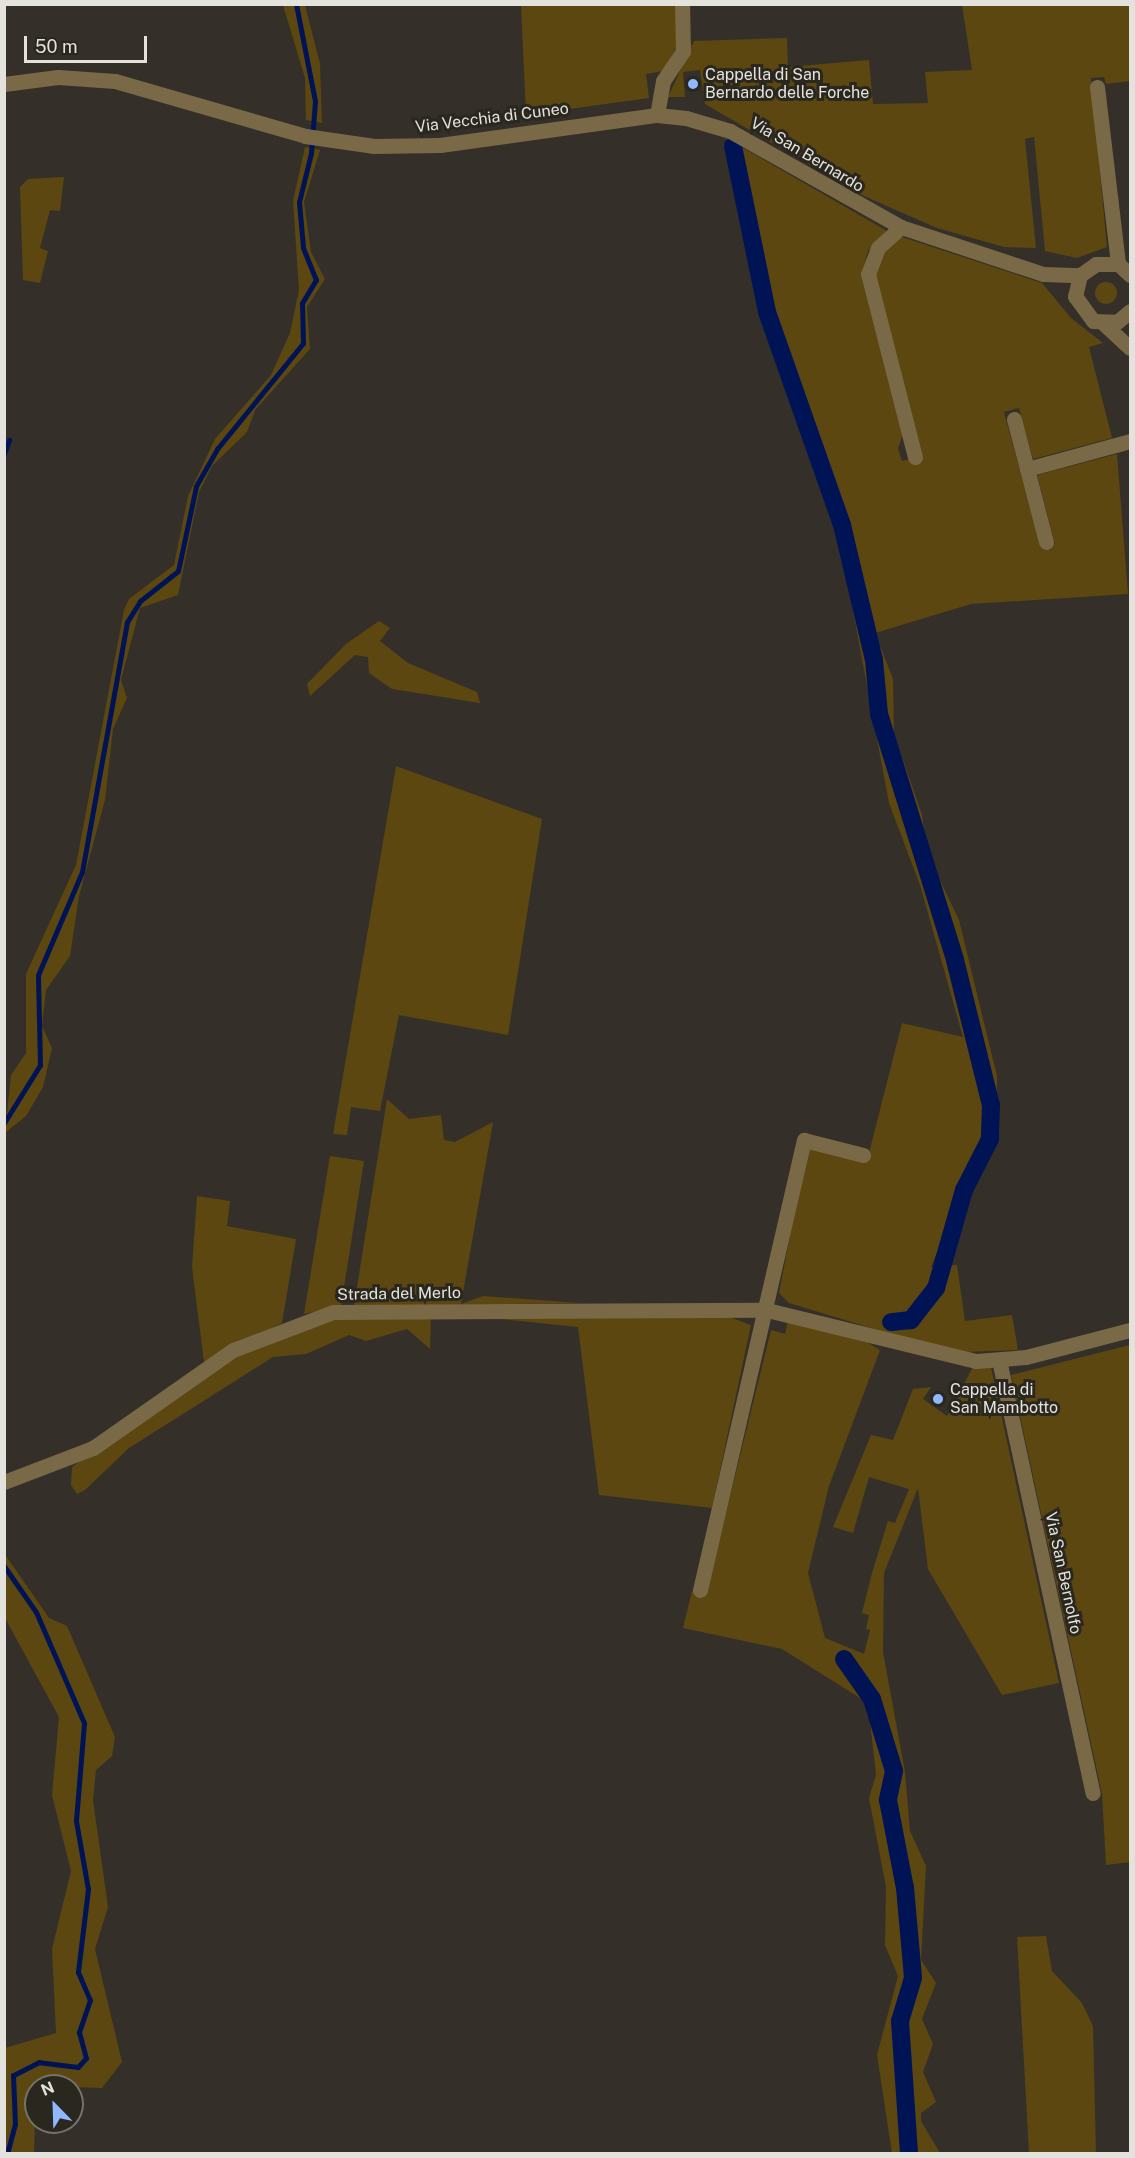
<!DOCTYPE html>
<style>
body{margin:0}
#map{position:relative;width:1135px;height:2158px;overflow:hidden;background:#343029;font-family:"Public Sans",sans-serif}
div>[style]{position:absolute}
.green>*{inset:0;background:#5c4710}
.round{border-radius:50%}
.stream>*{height:5px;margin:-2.5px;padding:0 2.5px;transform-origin:2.5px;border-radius:2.5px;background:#001455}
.canal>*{height:18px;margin:-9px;padding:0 9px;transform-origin:9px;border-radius:9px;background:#001455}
.minor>*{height:15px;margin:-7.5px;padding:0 7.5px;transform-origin:7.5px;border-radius:7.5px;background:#796946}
.dots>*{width:16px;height:16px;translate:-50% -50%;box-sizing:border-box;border:3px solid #2a271f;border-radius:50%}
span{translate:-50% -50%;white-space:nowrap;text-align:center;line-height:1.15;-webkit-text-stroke:6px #2a271f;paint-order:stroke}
.poi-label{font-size:16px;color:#e4e2dd}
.left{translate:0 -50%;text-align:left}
.street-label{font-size:16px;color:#e4e2dd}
.frame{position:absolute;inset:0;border:6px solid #e4e2dd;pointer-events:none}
.north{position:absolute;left:24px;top:2074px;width:60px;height:60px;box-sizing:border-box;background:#2a271f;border:2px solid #74726b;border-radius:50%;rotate:337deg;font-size:16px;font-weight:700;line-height:24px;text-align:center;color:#e4e2dd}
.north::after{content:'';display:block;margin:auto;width:21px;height:27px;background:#91b8fd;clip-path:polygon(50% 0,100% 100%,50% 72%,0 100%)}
.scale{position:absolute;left:24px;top:36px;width:123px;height:27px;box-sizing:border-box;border:3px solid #e4e2dd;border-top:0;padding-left:8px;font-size:18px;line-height:21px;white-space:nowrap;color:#e4e2dd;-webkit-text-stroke:4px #2a271f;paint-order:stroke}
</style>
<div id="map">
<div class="green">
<div style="clip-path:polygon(283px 5px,305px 5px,320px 64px,322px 123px,306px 120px,305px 78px)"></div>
<div style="clip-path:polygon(521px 5px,675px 5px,679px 44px,663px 71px,646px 74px,649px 98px,526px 115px)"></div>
<div style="clip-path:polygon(962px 5px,1130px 5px,1130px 81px,1106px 84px,1104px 77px,1091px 78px,1107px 247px,1077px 258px,1045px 251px,1034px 137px,1025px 139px,1036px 248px,1004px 247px,937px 228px,864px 196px,705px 104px,700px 70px,683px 72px,685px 97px,668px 97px,694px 41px,787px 38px,788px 67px,869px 60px,873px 104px,928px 103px,925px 72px,972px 70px)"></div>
<div style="clip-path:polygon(726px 138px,887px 231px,868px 251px,861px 276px,903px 434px,898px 448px,902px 461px,921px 456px,875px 278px,880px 255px,899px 236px,1042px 283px,1071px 318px,1103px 343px,1089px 347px,1112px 438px,1033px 459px,1019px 408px,1004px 412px,1041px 548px,1055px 544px,1037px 475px,1117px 454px,1128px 594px,971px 604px,875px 633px,893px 679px,894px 734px,922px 815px,927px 853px,959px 920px,997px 1076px,997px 1103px,931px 1267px,957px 1265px,965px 1321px,1012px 1315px,1018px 1350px,963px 1352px,914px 1341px,789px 1303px,779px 1293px,807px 1147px,867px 1161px,902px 1023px,963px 1037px,920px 885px,889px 803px,837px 525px,762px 310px)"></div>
<div style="clip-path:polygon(305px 147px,320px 150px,304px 202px,311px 252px,325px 279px,307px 307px,310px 349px,255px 410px,247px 432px,212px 466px,199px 492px,178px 595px,140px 608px,121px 680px,127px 698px,113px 729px,105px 800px,79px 896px,70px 956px,46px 990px,42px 1026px,52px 1048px,43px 1087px,26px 1116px,5px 1133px,11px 1075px,26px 1053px,26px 974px,76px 865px,124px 610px,129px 599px,174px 565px,188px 496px,215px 439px,271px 375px,290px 333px,299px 290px,293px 201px)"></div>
<div style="clip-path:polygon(64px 177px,60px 211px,50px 210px,40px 248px,48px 251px,40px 283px,23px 280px,20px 187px,28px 179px)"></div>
<div class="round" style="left:1095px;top:282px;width:22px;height:22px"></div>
<div style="clip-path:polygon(379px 621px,390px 628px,380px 641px,408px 663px,477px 692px,480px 703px,392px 689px,369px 673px,368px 657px,355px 655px,310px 696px,307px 684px,346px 644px)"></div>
<div style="clip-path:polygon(396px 766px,542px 819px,508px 1035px,399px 1015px,380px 1111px,351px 1107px,347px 1135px,333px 1134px)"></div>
<div style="clip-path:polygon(387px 1099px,409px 1119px,441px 1115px,444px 1140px,455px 1142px,493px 1122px,461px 1304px,483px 1296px,579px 1303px,354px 1306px)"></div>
<div style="clip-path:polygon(330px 1156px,364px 1161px,341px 1306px,304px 1314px)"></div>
<div style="clip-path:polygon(197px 1196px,230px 1201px,227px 1226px,296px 1239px,282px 1323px,204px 1362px,192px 1267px)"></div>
<div style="clip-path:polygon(431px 1315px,430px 1349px,407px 1329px,366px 1341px,349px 1335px,306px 1354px,273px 1357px,129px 1448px,85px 1490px,77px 1494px,71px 1485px,72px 1467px,215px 1366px,327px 1319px)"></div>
<div style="clip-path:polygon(461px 1315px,732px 1318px,751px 1325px,712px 1508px,599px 1495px,578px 1327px)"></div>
<div style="clip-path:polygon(788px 1320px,863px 1340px,880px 1350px,829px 1486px,808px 1573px,825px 1638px,864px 1654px,870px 1630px,866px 1629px,869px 1615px,862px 1613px,872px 1573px,888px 1521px,895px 1523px,909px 1489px,869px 1477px,853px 1533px,833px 1527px,871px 1435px,893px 1440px,913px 1389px,931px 1387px,923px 1399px,947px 1416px,973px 1367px,991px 1367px,1059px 1683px,1002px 1695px,928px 1569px,918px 1488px,884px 1573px,883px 1652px,905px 1772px,910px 1831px,926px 1866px,921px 1960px,936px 1983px,922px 2019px,933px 2044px,923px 2072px,936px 2102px,921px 2113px,921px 2121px,940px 2153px,892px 2153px,877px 2055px,898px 1976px,885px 1945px,886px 1887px,869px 1798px,876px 1775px,868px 1703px,782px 1649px,683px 1628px,692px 1591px,706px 1594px,771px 1330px,785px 1334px)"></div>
<div style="clip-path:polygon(1130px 1345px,1130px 1862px,1106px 1865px,1102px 1794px,1011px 1375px)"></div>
<div style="clip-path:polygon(4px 1553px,49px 1618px,67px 1626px,115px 1737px,112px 1756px,96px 1770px,93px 1800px,108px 1907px,95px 1949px,122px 2062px,102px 2088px,36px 2086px,34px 2154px,5px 2153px,5px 2048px,56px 2033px,52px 1949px,71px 1871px,52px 1795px,59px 1717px,5px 1618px)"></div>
<div style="clip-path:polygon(1046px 1936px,1052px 1971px,1082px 2003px,1093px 2026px,1096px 2153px,1029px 2153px,1017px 1937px)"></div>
</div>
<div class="stream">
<div style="left:4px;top:454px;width:15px;rotate:-70deg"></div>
<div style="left:4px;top:1123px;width:68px;rotate:-58.2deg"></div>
<div style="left:40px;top:1065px;width:90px;rotate:-91.3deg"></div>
<div style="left:38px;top:975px;width:112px;rotate:-66.9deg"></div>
<div style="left:82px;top:872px;width:254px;rotate:-79.8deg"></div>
<div style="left:127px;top:622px;width:25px;rotate:-58deg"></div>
<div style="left:140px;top:601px;width:48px;rotate:-38.3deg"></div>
<div style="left:178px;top:571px;width:87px;rotate:-78deg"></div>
<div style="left:196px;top:486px;width:43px;rotate:-60.4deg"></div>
<div style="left:217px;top:449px;width:136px;rotate:-50.9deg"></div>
<div style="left:303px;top:343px;width:40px;rotate:-91.4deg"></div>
<div style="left:302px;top:303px;width:27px;rotate:-59deg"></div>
<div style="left:316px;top:280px;width:35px;rotate:-112deg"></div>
<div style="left:303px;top:247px;width:45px;rotate:-95.1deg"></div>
<div style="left:299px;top:202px;width:50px;rotate:-76.2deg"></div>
<div style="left:311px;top:153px;width:52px;rotate:-85.6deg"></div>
<div style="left:315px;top:101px;width:99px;rotate:-101.1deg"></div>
<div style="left:4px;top:1566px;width:56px;rotate:55.2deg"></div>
<div style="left:36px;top:1612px;width:121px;rotate:66.6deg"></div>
<div style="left:84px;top:1723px;width:98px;rotate:94.7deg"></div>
<div style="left:76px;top:1821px;width:69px;rotate:80deg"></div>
<div style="left:88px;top:1889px;width:84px;rotate:96.9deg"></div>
<div style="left:78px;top:1972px;width:30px;rotate:67deg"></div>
<div style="left:90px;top:2000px;width:34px;rotate:109deg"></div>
<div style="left:79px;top:2032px;width:27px;rotate:75deg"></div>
<div style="left:86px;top:2058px;width:12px;rotate:132deg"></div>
<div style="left:78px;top:2067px;width:39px;rotate:-173deg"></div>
<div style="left:39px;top:2062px;width:29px;rotate:153deg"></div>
<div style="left:13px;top:2075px;width:49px;rotate:87.7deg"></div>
<div style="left:15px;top:2124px;width:31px;rotate:105deg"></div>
</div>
<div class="canal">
<div style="left:733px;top:146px;width:169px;rotate:78.4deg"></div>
<div style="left:767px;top:312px;width:226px;rotate:70.6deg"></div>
<div style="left:842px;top:525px;width:139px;rotate:76.7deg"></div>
<div style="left:874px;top:660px;width:54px;rotate:84.7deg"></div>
<div style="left:879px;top:714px;width:257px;rotate:72.8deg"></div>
<div style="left:955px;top:960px;width:149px;rotate:76.1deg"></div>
<div style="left:991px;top:1105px;width:34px;rotate:92deg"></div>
<div style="left:990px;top:1139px;width:57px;rotate:117deg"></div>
<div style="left:964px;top:1190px;width:102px;rotate:105.9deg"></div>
<div style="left:936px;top:1288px;width:41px;rotate:128deg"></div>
<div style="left:911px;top:1320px;width:20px;rotate:174deg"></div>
<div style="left:844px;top:1659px;width:49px;rotate:55deg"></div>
<div style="left:872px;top:1699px;width:75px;rotate:73deg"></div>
<div style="left:894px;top:1771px;width:30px;rotate:102deg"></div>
<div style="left:888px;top:1800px;width:90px;rotate:79.1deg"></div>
<div style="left:905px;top:1888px;width:90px;rotate:84.9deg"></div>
<div style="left:913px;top:1978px;width:45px;rotate:106.8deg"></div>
<div style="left:900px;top:2021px;width:133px;rotate:86.1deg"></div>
</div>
<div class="minor">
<div style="left:4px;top:84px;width:54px;rotate:-7.4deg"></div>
<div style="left:58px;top:77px;width:57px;rotate:4deg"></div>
<div style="left:115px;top:81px;width:198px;rotate:16.1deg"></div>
<div style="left:305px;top:136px;width:70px;rotate:8.2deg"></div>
<div style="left:374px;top:146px;width:66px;rotate:-0.9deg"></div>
<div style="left:440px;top:145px;width:219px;rotate:-7.9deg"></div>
<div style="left:657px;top:115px;width:29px;rotate:6deg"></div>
<div style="left:686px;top:118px;width:46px;rotate:16.5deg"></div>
<div style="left:730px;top:131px;width:196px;rotate:29.3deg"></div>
<div style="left:901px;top:227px;width:150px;rotate:18.3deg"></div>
<div style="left:1043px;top:274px;width:37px;rotate:2deg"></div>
<div style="left:1097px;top:87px;width:178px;rotate:83.2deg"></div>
<div style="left:657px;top:115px;width:35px;rotate:-80deg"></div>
<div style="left:663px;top:81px;width:36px;rotate:-56deg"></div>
<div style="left:683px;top:51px;width:47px;rotate:-91.2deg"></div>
<div style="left:901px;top:227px;width:31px;rotate:138deg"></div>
<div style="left:878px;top:248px;width:28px;rotate:111deg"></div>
<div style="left:868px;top:274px;width:189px;rotate:75.6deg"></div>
<div style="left:1130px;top:275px;width:16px;rotate:-137deg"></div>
<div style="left:1118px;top:264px;width:22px;rotate:180deg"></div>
<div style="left:1096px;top:264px;width:19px;rotate:145deg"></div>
<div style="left:1080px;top:275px;width:22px;rotate:103deg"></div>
<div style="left:1075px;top:296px;width:31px;rotate:54deg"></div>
<div style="left:1093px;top:321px;width:24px;rotate:2deg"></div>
<div style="left:1117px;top:322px;width:17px;rotate:-40deg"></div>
<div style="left:1104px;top:324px;width:35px;rotate:43deg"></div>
<div style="left:1014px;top:419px;width:127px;rotate:75.4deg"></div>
<div style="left:1027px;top:469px;width:107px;rotate:-15.2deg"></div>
<div style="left:999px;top:1360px;width:443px;rotate:77.8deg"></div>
<div style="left:4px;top:1482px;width:95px;rotate:-20.9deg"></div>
<div style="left:93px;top:1448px;width:171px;rotate:-35deg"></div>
<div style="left:233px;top:1350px;width:107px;rotate:-20.8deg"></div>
<div style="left:333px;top:1312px;width:434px;rotate:-0.3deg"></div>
<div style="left:767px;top:1310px;width:215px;rotate:13.7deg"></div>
<div style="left:976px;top:1361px;width:50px;rotate:-4.6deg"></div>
<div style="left:1026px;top:1357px;width:107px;rotate:-14.6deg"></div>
<div style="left:700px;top:1590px;width:462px;rotate:-77deg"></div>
<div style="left:804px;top:1140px;width:61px;rotate:14.3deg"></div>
</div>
<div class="dots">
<div style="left:693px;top:84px;background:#91b8fd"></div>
<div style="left:938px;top:1399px;background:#91b8fd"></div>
</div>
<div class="poi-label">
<span class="left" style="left:705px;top:84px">Cappella di San<br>Bernardo delle Forche</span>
<span class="left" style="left:950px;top:1399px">Cappella di<br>San Mambotto</span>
</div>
<div class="street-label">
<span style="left:492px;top:118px;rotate:-7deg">Via Vecchia di Cuneo</span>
<span style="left:807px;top:155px;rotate:31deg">Via San Bernardo</span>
<span style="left:399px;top:1294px;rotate:-1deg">Strada del Merlo</span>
<span style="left:1063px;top:1573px;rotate:78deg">Via San Bernolfo</span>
</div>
<div class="frame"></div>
<div class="north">N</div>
<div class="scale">50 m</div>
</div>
